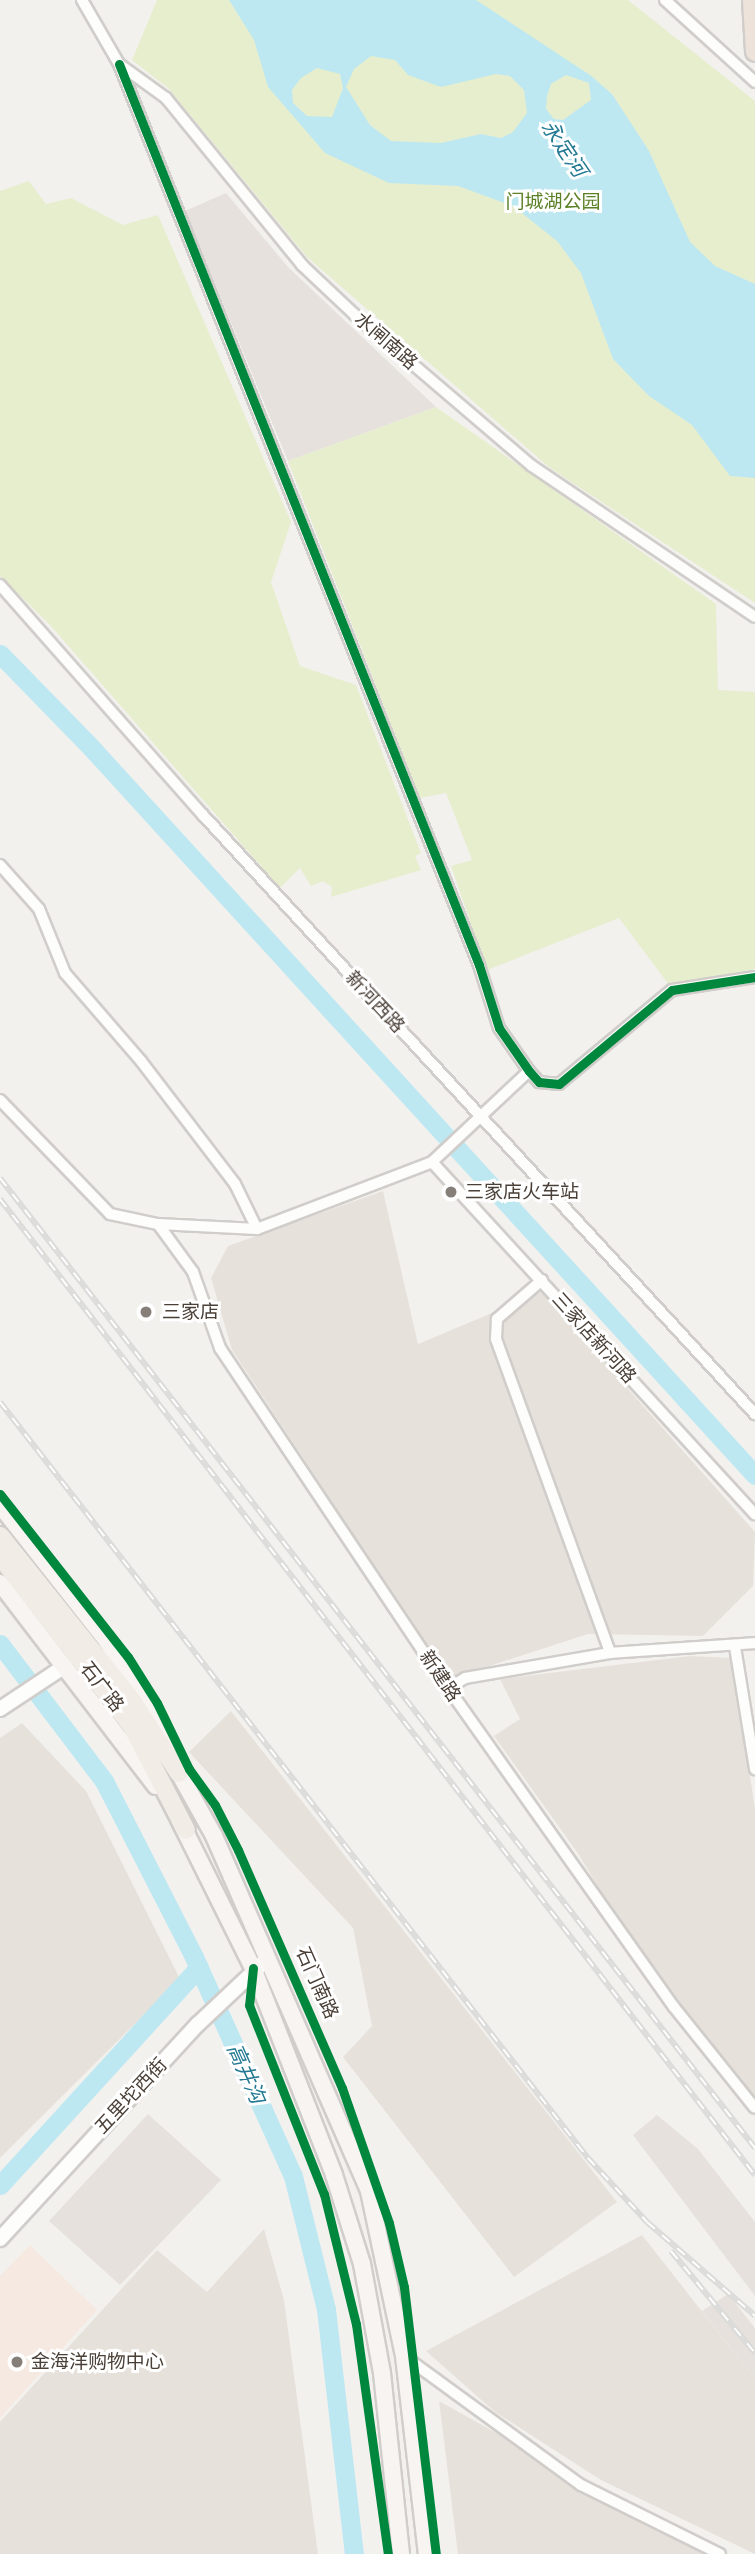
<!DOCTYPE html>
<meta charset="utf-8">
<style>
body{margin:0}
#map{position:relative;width:755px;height:2554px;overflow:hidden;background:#f3f1ee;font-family:Mulish,"Noto Sans SC",sans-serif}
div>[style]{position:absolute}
.residential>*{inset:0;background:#e7e1db}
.commercial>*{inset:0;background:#f6e9e1}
.industrial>*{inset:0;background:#e6e1dd}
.green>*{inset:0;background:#e7eece}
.water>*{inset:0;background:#bde8f2}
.river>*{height:19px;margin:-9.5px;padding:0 9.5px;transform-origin:9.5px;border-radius:9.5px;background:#bde8f2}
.roads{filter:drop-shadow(2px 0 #d0cdca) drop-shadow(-2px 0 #d0cdca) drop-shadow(0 2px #d0cdca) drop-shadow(0 -2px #d0cdca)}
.minor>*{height:10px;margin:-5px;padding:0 5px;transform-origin:5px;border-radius:5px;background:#fdfdfc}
.tertiary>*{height:14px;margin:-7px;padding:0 7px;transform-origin:7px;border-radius:7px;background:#fdfdfc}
.secondary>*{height:16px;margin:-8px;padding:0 8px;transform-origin:8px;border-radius:8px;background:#f7f4f1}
.primary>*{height:18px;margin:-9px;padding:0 9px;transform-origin:9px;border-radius:9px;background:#f2ece6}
.motorway>*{height:19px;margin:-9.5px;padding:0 9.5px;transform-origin:9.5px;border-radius:9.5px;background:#ede3db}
.rail>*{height:6px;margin-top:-3px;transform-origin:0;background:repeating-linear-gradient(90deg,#fff 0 10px,#dbdbda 0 20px);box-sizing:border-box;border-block:2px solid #dbdbda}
.cycleway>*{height:9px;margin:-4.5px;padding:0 4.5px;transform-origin:4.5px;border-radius:4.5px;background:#00873e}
.dots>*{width:19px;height:19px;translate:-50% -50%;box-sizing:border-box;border:4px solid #fff;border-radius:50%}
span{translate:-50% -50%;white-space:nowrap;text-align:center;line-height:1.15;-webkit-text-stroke:6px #fff;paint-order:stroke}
.park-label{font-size:19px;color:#5b8127}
.street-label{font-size:19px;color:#4b4038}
.poi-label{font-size:19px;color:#4b4038}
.left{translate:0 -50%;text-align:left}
.water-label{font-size:21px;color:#247a93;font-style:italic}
</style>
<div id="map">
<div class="residential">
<div style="clip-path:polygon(383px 1191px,418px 1344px,542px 1292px,755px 1532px,753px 1586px,703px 1636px,588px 1634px,449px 1679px,232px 1350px,211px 1278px,228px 1246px)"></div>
<div style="clip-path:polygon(690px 1656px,731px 1658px,755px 1808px,755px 2104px,648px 1971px,579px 1855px,494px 1736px,520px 1719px,500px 1679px)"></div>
<div style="clip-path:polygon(231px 1711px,617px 2202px,514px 2277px,343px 2057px,372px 2026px,353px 1928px,189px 1752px)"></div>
<div style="clip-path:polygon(22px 1723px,86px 1791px,180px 1979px,0 2158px,0 1738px)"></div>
<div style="clip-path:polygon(264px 2229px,284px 2300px,318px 2554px,0 2554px,0 2422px,157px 2250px,207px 2292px)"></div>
<div style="clip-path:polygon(642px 2235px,755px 2379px,755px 2554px,601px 2480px,495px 2412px,426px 2351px)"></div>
<div style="clip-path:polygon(439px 2401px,714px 2554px,458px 2554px)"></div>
</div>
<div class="commercial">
<div style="clip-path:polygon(30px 2245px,97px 2310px,0 2418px,0 2276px)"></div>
</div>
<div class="industrial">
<div style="clip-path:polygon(226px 193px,288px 267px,436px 407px,288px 461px,185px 211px)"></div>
<div style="clip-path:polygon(148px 2114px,221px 2180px,120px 2285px,49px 2221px)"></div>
<div style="clip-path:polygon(657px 2115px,698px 2149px,755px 2222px,755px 2296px,633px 2135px)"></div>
<div style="clip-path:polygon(728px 2294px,755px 2328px,755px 2379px,702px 2311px)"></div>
</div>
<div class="green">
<div style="clip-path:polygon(157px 0,628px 0,755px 101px,755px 603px,550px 468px,307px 257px,168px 88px,132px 60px)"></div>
<div style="clip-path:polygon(29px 181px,46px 204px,71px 198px,123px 225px,158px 215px,291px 522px,271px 582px,300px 666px,356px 685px,421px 853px,415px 856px,421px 870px,331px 897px,332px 887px,323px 881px,311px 886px,300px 868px,280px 888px,50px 625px,0 576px,0 191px)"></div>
<div style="clip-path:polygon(436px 407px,716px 604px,718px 690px,755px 692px,755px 969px,669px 985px,619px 918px,487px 970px,451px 866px,472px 860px,446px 793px,420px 798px,288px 461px)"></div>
</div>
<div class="water">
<div style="clip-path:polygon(evenodd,229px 0,476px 0,590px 75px,612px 94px,649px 151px,690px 242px,715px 266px,755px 284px,755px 478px,730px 476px,692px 425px,649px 396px,613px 359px,581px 273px,557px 241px,513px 206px,458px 186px,389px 183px,325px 153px,268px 87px,254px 40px,229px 0,371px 56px,395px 60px,408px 75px,441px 87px,496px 74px,510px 76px,524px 90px,527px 113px,513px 132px,501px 138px,481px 134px,441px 143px,391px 141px,370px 125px,346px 87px,354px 69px,371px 56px,229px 0,317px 68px,340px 74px,343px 88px,332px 117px,307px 116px,293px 103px,292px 90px,301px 78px,317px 68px,229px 0,566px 75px,589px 83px,591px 100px,563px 120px,554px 119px,546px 109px,547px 96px,551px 84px,566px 75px)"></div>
</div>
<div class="river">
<div style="left:0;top:654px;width:124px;rotate:45.7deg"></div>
<div style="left:87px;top:743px;width:991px;rotate:47.62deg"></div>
<div style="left:0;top:1644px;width:172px;rotate:52.8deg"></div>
<div style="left:104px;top:1781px;width:198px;rotate:62.9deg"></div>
<div style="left:194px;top:1957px;width:240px;rotate:65.7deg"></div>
<div style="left:293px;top:2176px;width:137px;rotate:76.1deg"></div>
<div style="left:326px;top:2309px;width:247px;rotate:83.5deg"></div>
<div style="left:0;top:2185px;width:295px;rotate:-47.6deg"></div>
</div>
<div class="roads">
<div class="minor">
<div style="left:82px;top:0;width:74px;rotate:60deg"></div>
<div style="left:119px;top:64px;width:58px;rotate:35.9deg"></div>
<div style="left:166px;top:98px;width:215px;rotate:50.8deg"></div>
<div style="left:302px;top:265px;width:71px;rotate:43.3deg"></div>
<div style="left:354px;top:314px;width:234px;rotate:40.5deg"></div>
<div style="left:532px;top:466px;width:269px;rotate:34.1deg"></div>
<div style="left:665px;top:0;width:122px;rotate:42.3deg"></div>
<div style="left:119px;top:64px;width:970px;rotate:68.22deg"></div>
<div style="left:479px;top:965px;width:66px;rotate:72.4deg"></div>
<div style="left:499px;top:1028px;width:52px;rotate:55.1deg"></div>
<div style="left:529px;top:1071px;width:15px;rotate:48deg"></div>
<div style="left:539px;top:1082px;width:20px;rotate:6deg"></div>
<div style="left:559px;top:1084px;width:147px;rotate:-39.8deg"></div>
<div style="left:672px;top:990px;width:84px;rotate:-8.9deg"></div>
<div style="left:0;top:585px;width:307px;rotate:48.6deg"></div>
<div style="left:203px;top:815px;width:815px;rotate:47.34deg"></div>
<div style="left:0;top:865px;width:59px;rotate:48.4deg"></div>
<div style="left:39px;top:909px;width:69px;rotate:67.9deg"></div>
<div style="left:65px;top:973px;width:116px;rotate:49.2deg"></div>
<div style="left:141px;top:1061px;width:155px;rotate:52.6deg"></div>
<div style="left:235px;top:1184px;width:50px;rotate:63.9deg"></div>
<div style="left:0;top:1100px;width:158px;rotate:46deg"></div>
<div style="left:110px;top:1214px;width:49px;rotate:11.8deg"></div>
<div style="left:158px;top:1224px;width:99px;rotate:2.9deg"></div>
<div style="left:257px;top:1229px;width:187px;rotate:-20.9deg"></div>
<div style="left:432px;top:1162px;width:478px;rotate:47.5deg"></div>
<div style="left:432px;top:1162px;width:133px;rotate:-43.2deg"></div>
<div style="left:158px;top:1224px;width:59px;rotate:53.9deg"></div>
<div style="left:193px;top:1272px;width:81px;rotate:70.4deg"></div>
<div style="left:220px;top:1348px;width:409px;rotate:56.2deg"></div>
<div style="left:448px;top:1688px;width:391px;rotate:54.7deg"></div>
<div style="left:674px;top:2007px;width:129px;rotate:51.3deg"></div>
<div style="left:542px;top:1280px;width:60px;rotate:139.1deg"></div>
<div style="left:497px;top:1319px;width:20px;rotate:93deg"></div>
<div style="left:496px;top:1339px;width:334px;rotate:70deg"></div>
<div style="left:735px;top:1647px;width:124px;rotate:80.7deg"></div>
<div style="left:448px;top:1688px;width:20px;rotate:-30deg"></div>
<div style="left:465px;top:1678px;width:147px;rotate:-9.8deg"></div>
<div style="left:610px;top:1653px;width:145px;rotate:-3.9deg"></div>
<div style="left:404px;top:2356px;width:219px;rotate:36.1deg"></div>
<div style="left:581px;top:2485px;width:155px;rotate:26.4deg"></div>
</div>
<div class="tertiary">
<div style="left:0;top:1709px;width:78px;rotate:-33.5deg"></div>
<div style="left:0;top:2239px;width:292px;rotate:-47.4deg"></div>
<div style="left:198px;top:2024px;width:88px;rotate:-43.2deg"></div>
</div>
<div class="secondary">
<div style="left:0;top:1505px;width:168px;rotate:51.8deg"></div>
<div style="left:104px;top:1637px;width:85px;rotate:57.1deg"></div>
<div style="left:150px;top:1708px;width:71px;rotate:66deg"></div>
<div style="left:179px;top:1773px;width:72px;rotate:60.9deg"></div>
<div style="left:214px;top:1836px;width:387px;rotate:66.4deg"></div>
<div style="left:369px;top:2191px;width:169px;rotate:78deg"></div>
<div style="left:404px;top:2356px;width:199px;rotate:83.4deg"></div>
<div style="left:0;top:1583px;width:256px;rotate:52.5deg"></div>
<div style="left:179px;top:1819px;width:166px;rotate:63.6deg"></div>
<div style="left:253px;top:1968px;width:222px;rotate:68.6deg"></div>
<div style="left:334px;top:2175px;width:93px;rotate:72.5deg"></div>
<div style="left:362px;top:2264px;width:111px;rotate:79.6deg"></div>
<div style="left:382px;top:2373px;width:182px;rotate:84deg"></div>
</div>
<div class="primary">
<div style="left:0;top:1536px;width:211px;rotate:51.3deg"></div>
<div style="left:132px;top:1701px;width:86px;rotate:56.9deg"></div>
<div style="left:0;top:1556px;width:215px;rotate:52.2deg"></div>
<div style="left:132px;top:1726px;width:117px;rotate:62.6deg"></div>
</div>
<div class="motorway">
<div style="left:752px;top:0;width:51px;rotate:86.6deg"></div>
</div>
</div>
<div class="rail">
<div style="left:0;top:1178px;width:1229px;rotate:52.1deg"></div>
<div style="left:0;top:1199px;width:1234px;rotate:52.28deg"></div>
<div style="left:0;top:1402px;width:958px;rotate:52.13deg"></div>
<div style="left:588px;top:2158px;width:87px;rotate:47.3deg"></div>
<div style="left:647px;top:2222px;width:143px;rotate:41deg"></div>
<div style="left:671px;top:2251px;width:132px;rotate:50.5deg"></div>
</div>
<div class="cycleway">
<div style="left:119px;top:64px;width:970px;rotate:68.22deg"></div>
<div style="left:479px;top:965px;width:66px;rotate:72.4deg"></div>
<div style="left:499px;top:1028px;width:52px;rotate:55.1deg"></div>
<div style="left:529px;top:1071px;width:15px;rotate:48deg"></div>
<div style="left:539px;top:1082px;width:20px;rotate:6deg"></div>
<div style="left:559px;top:1084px;width:147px;rotate:-39.8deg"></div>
<div style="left:672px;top:990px;width:84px;rotate:-8.9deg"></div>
<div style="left:0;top:1494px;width:207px;rotate:51.9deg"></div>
<div style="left:128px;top:1657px;width:54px;rotate:57.8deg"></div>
<div style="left:157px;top:1703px;width:73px;rotate:64.1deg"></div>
<div style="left:189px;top:1769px;width:44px;rotate:54.2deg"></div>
<div style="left:215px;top:1805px;width:51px;rotate:62.9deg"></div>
<div style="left:238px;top:1850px;width:260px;rotate:66.4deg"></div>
<div style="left:342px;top:2088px;width:143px;rotate:70.8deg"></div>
<div style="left:389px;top:2223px;width:66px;rotate:76.8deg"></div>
<div style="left:404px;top:2287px;width:269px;rotate:83.2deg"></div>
<div style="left:253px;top:1968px;width:37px;rotate:96deg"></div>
<div style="left:249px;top:2005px;width:203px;rotate:68.4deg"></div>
<div style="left:324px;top:2194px;width:134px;rotate:76.2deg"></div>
<div style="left:356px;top:2324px;width:232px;rotate:82.1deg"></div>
</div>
<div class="dots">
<div style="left:451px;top:1192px;background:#867e78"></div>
<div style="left:146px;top:1312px;background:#867e78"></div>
<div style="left:17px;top:2362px;background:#867e78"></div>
</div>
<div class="park-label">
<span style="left:553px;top:202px">门城湖公园</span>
</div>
<div class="street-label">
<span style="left:386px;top:341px;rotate:41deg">水闸南路</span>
<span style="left:375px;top:1002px;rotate:47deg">新河西路</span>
<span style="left:594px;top:1338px;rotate:48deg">三家店新河路</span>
<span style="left:440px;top:1676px;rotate:56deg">新建路</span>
<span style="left:102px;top:1687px;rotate:52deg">石广路</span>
<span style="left:317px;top:1983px;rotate:66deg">石门南路</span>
<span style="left:131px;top:2096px;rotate:-47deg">五里坨西街</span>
</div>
<div class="poi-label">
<span class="left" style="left:465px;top:1192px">三家店火车站</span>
<span class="left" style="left:162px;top:1312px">三家店</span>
<span class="left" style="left:31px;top:2362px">金海洋购物中心</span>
</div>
<div class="water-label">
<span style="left:565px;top:148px;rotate:56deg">永定河</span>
<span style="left:247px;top:2073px;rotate:66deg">高井沟</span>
</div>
</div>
